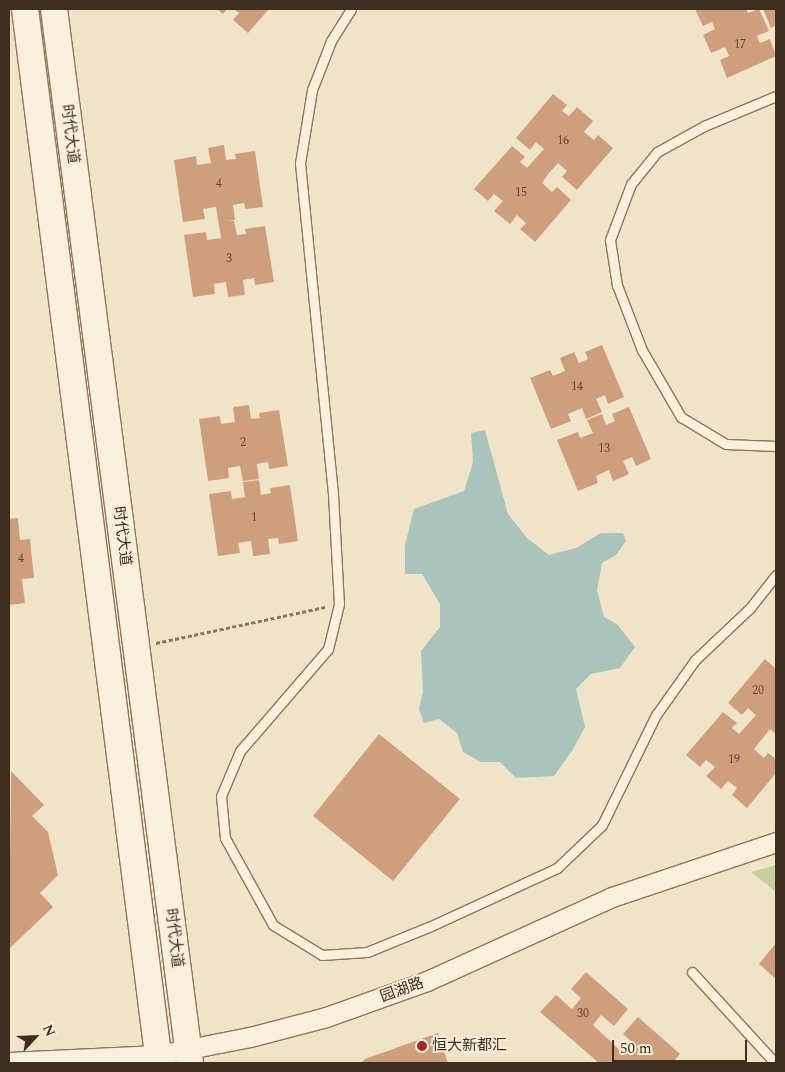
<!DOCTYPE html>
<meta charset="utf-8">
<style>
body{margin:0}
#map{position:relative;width:785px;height:1072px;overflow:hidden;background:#f0e4c8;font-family:Spectral,"Noto Sans SC",serif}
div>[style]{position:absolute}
.green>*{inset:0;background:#c9cf9b}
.water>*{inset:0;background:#a9c4bc}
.building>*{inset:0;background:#cf9f7d}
.path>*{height:3px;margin-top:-1.5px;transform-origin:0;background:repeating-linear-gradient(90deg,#8d765c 0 4px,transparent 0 6.5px)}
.roads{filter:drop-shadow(1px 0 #8d765c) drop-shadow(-1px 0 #8d765c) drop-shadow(0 1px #8d765c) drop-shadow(0 -1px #8d765c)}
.lane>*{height:9px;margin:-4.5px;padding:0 4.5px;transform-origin:4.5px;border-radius:4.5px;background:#faf1dc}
.street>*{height:19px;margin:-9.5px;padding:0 9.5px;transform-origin:9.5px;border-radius:9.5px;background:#faf1dc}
.secondary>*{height:26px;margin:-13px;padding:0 13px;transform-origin:13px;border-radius:13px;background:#faf1dc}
.dots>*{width:14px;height:14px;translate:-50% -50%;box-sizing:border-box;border:2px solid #f7eed8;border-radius:50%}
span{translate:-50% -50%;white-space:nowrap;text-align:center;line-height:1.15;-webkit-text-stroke:4px #f7eed8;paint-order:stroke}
.number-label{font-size:12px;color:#624a37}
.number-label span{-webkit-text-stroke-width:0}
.street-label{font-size:15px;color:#3d2e20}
.poi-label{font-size:15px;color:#3d2e20}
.left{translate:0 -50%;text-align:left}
.frame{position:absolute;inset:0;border:10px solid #3d2e20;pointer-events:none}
.north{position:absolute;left:10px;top:1012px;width:50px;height:50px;-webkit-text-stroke:4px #f7eed8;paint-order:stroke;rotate:65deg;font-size:14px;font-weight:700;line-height:20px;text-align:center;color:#3d2e20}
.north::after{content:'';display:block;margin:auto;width:18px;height:22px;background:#3d2e20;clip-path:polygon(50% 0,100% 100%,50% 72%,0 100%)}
.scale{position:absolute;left:612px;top:1040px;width:135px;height:22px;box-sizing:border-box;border:2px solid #3d2e20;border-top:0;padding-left:6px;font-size:15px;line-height:18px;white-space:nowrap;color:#3d2e20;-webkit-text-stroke:4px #f7eed8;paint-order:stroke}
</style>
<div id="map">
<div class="green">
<div style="clip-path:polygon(776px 865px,776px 892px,751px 872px)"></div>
</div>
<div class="water">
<div style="clip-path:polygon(485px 430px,508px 514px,527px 538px,549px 555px,576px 548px,601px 533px,623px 533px,626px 541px,616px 555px,602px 563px,597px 590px,604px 617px,617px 624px,635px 647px,620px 668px,591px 674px,576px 689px,585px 727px,572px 751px,554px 776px,516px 778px,500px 762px,481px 762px,463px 752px,457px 733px,439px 719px,424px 723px,419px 709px,423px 692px,421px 651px,440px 627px,440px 604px,422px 574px,405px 574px,405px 545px,414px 509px,464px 491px,473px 462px,471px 433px)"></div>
</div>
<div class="building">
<div style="clip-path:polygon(217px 9px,227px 9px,223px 14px)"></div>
<div style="clip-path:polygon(233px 9px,269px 9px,248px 33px,233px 20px,239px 13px)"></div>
<div style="clip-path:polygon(695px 9px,746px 9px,748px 13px,759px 9px,769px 31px,757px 36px,760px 43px,770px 39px,776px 56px,727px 78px,720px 60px,729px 56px,725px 47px,711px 53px,703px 35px,715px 29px,712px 22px,703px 26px)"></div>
<div style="clip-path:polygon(763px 9px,776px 9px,776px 25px,771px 28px)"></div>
<div style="clip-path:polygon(553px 94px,567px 105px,562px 111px,569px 116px,577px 107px,593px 121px,584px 132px,594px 140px,598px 135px,613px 148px,577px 190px,562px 177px,567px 171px,558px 163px,549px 173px,542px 183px,552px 192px,557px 187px,571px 200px,535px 242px,520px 229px,526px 223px,517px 215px,510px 224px,494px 211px,503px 201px,494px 194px,488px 201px,474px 189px,512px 146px,525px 157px,520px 162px,527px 168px,544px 149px,536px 142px,530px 150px,516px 138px)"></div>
<div style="clip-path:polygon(224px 145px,226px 160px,236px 159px,235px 154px,255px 151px,263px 207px,245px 209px,244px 203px,233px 205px,235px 220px,228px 221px,234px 221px,237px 235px,246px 234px,245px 229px,265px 226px,274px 282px,255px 285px,254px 278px,243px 280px,245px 295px,228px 297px,226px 282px,214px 284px,215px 294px,193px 297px,184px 235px,206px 232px,207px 240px,221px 238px,216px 207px,203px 209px,205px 219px,183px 222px,174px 160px,196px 156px,197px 165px,211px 163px,208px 148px)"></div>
<div style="clip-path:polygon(602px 345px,624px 397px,608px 404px,605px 395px,596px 399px,602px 412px,586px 419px,582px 408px,568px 414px,571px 421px,551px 429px,530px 378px,550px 370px,553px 376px,565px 371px,560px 358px,574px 352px,579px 363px,588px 359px,585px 352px)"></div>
<div style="clip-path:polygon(249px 405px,251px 419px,260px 418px,259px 413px,279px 410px,288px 466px,269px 469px,268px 462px,257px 464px,259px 479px,243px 481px,240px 466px,228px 468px,229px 478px,208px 481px,199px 419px,220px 416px,221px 424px,235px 422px,233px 407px)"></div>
<div style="clip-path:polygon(629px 407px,651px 459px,636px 466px,632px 457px,623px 461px,629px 474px,613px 481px,609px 470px,596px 476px,598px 483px,578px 491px,557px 440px,578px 432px,580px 438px,593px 433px,587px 420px,602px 414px,606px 425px,615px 421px,612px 414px)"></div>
<div style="clip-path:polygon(259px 480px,261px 495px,271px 493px,270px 488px,290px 485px,298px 541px,279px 544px,278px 538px,268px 539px,270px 554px,253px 556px,251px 541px,238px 543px,240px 553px,218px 556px,209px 494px,231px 491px,232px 499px,245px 497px,243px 482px)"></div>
<div style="clip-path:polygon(18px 518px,20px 540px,30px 539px,34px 578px,22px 579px,25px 603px,9px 605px,9px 519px)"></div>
<div style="clip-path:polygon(765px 659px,776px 669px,776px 734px,770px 729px,754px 749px,764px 758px,768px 753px,776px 759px,776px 773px,747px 808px,732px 795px,737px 788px,728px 781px,721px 789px,706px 776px,715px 767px,706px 760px,700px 767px,686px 755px,723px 712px,737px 723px,732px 728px,739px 734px,756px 715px,748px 708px,742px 715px,728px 703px)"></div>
<div style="clip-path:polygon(379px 734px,460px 799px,393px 881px,313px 816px)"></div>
<div style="clip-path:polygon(11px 771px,44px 805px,32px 816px,48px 832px,58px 875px,40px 893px,53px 907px,9px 949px)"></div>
<div style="clip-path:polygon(776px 943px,776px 979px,759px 964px)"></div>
<div style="clip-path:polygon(586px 972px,628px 1009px,614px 1026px,601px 1015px,593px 1025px,624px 1054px,633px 1043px,623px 1034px,638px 1017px,680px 1054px,672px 1063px,653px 1060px,651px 1063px,599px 1063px,540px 1012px,556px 995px,572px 1009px,581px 998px,571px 989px)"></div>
<div style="clip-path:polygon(438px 1033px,448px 1063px,361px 1063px,365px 1059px)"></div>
</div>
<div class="path">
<div style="left:156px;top:643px;width:174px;rotate:-12deg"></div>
</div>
<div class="roads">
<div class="lane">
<div style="left:351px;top:9px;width:38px;rotate:122deg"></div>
<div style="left:331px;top:41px;width:53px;rotate:111.2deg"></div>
<div style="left:312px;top:90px;width:74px;rotate:99.3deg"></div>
<div style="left:300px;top:163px;width:333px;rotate:84.3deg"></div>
<div style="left:333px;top:494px;width:110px;rotate:86.9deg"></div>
<div style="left:339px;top:604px;width:46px;rotate:103.7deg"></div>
<div style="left:328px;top:649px;width:135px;rotate:130.8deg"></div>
<div style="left:240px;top:751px;width:49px;rotate:112.9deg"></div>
<div style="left:221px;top:796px;width:42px;rotate:84.6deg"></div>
<div style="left:225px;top:838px;width:99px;rotate:61.1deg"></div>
<div style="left:273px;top:925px;width:57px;rotate:31.5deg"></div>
<div style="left:322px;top:955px;width:45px;rotate:-3.8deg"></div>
<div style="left:367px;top:952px;width:69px;rotate:-22.1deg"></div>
<div style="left:431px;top:926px;width:139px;rotate:-24.7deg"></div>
<div style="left:557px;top:868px;width:62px;rotate:-43.7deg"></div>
<div style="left:602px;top:825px;width:123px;rotate:-63.9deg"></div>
<div style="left:656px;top:715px;width:67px;rotate:-54.7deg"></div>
<div style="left:695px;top:660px;width:76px;rotate:-43.4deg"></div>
<div style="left:750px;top:608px;width:42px;rotate:-51.8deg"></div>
<div style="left:776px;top:96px;width:78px;rotate:157.4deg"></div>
<div style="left:704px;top:126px;width:54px;rotate:151deg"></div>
<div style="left:657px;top:152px;width:41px;rotate:129.1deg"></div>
<div style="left:631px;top:184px;width:60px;rotate:110.6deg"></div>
<div style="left:610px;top:240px;width:46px;rotate:81.2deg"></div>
<div style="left:617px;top:285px;width:70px;rotate:69deg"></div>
<div style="left:642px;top:350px;width:78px;rotate:59.8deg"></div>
<div style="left:681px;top:417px;width:52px;rotate:31deg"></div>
<div style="left:726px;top:444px;width:50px;rotate:2.3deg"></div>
<div style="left:692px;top:972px;width:123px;rotate:47.6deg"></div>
</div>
<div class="street">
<div style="left:9px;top:1062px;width:149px;rotate:-2.7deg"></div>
<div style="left:158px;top:1055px;width:94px;rotate:-11.1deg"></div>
<div style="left:250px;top:1037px;width:79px;rotate:-14.7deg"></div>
<div style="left:326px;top:1017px;width:107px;rotate:-19.6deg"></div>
<div style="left:427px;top:981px;width:203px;rotate:-24.4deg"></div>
<div style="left:612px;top:897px;width:173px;rotate:-18.5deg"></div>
</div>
<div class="secondary">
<div style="left:25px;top:9px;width:1062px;rotate:82.75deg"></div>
<div style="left:54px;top:9px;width:1063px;rotate:82.65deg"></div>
</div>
</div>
<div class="dots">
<div style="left:422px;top:1046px;background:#9e2a2b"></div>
</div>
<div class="number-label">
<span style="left:740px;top:45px">17</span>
<span style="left:563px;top:141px">16</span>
<span style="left:219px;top:184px">4</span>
<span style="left:521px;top:193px">15</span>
<span style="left:229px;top:259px">3</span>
<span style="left:577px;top:387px">14</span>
<span style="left:243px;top:443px">2</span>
<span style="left:604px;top:449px">13</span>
<span style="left:254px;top:518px">1</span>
<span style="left:21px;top:559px">4</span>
<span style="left:758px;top:691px">20</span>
<span style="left:734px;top:760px">19</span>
<span style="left:583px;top:1014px">30</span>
</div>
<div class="street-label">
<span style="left:70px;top:134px;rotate:83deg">时代大道</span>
<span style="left:122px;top:536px;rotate:83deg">时代大道</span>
<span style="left:174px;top:938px;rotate:83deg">时代大道</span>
<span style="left:402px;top:990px;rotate:-20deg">园湖路</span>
</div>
<div class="poi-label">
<span class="left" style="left:432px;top:1046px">恒大新都汇</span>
</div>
<div class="frame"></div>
<div class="north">N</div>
<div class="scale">50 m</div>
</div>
